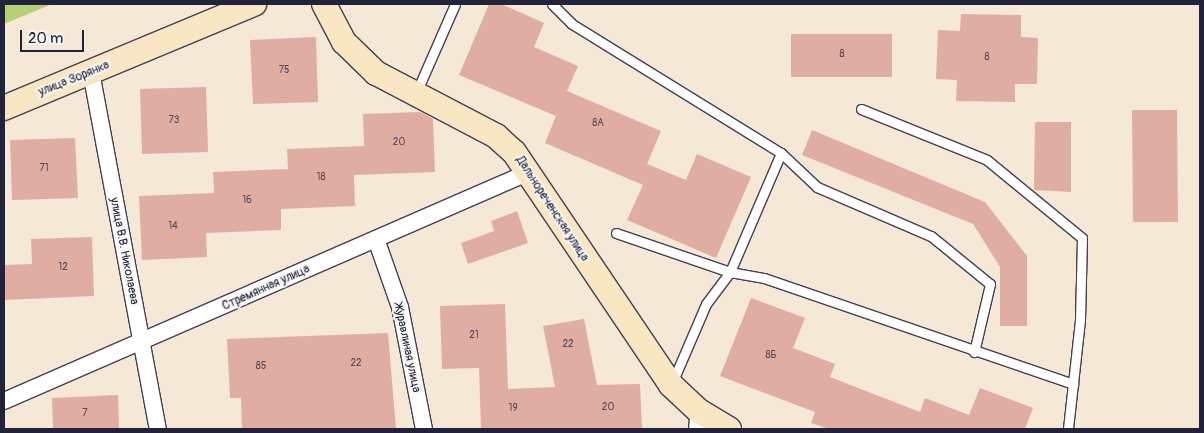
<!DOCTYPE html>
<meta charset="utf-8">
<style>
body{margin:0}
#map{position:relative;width:1204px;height:433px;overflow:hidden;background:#f5e8d7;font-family:Pangolin,sans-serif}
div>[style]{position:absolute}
.green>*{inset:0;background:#b7cf75}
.building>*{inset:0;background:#e0ada3}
.roads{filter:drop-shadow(1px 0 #424052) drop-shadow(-1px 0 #424052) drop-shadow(0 1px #424052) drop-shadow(0 -1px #424052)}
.lane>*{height:9px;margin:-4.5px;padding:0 4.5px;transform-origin:4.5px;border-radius:4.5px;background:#fff}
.street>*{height:16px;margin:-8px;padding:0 8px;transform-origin:8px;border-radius:8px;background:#fff}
.secondary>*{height:24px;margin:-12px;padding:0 12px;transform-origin:12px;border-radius:12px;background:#f9e7c3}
span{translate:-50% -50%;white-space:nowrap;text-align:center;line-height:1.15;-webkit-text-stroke:4px #f6f6f2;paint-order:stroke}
.number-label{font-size:10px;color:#524555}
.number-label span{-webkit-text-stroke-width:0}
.street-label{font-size:12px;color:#22223b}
.frame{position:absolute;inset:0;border:5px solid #22223b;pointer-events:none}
.scale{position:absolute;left:20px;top:30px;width:64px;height:22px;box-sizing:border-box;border:2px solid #22223b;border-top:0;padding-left:6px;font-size:15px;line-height:18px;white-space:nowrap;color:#22223b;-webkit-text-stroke:4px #f6f6f2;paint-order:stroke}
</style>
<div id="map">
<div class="green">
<div style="clip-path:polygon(4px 4px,52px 4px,4px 24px)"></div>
</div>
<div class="building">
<div style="clip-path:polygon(489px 4px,501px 4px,544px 23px,534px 47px,578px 66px,567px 91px,661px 131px,647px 164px,686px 180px,697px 154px,751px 177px,716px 258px,627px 220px,643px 185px,545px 143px,556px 116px,459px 75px)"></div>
<div style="clip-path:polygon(961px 14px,1021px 15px,1021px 37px,1038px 38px,1037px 84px,1015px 84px,1015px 102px,956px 101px,957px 80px,936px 79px,938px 30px,960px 31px)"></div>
<div style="clip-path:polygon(791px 34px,892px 34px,892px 77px,791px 77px)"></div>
<div style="clip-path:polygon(316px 37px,318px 102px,253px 104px,250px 40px)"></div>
<div style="clip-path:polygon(206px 87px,208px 152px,142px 154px,140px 89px)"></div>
<div style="clip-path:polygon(1132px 110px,1177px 110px,1178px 222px,1133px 222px)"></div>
<div style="clip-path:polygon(420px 112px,433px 119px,435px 172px,354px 175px,355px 206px,281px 209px,281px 230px,206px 233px,207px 257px,142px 260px,139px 196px,214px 193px,213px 172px,288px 169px,287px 149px,364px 146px,363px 114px)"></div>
<div style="clip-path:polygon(1035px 122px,1071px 122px,1071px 192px,1034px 190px)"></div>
<div style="clip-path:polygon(812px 130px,985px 202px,1027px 256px,1027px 326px,1000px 326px,1000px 267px,973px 224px,802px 155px)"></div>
<div style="clip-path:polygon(75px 138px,78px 198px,12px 200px,10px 140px)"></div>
<div style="clip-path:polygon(517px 211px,528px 243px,468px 264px,461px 243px,494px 231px,491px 221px)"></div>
<div style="clip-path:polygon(92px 237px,94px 296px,4px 300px,4px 265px,32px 264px,31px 239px)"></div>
<div style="clip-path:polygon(751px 298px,805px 318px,793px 348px,835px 364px,830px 377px,920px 412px,925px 398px,969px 415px,980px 388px,1033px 408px,1025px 429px,829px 429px,811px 423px,815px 412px,720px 376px)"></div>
<div style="clip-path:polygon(505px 304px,508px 389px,555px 387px,543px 326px,584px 319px,597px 385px,640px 384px,642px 429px,481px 429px,479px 368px,442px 369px,440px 306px)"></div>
<div style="clip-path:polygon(388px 333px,396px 429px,242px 429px,241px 398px,230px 398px,227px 339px)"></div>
<div style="clip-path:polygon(118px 395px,119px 429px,53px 429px,52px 398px)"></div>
</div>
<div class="roads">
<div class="lane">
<div style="left:552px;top:4px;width:28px;rotate:45deg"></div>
<div style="left:572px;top:24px;width:246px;rotate:31.7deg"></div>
<div style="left:781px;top:153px;width:129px;rotate:113.2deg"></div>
<div style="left:730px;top:272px;width:40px;rotate:127deg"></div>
<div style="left:706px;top:304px;width:86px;rotate:113.3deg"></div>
<div style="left:416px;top:93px;width:97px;rotate:-66.3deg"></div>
<div style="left:861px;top:109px;width:136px;rotate:22deg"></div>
<div style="left:987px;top:160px;width:123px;rotate:39.4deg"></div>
<div style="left:1082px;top:238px;width:82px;rotate:91.4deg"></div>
<div style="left:1080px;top:320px;width:110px;rotate:96.3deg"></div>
<div style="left:781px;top:153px;width:50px;rotate:43.4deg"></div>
<div style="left:817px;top:187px;width:124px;rotate:23.3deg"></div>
<div style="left:931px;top:236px;width:76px;rotate:39.1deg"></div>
<div style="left:990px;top:284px;width:70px;rotate:103.2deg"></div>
<div style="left:616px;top:233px;width:120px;rotate:18.9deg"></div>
<div style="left:730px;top:272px;width:35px;rotate:10deg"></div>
<div style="left:764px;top:278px;width:327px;rotate:18.9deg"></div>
</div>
<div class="street">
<div style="left:91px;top:72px;width:363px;rotate:79.4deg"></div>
<div style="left:376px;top:239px;width:72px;rotate:70.6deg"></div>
<div style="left:400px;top:307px;width:124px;rotate:78.9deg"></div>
<div style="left:4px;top:401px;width:571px;rotate:-23.55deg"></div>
<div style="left:697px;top:429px;width:18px;rotate:-84deg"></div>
</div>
<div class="secondary">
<div style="left:324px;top:4px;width:43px;rotate:62.2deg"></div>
<div style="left:344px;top:42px;width:45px;rotate:44.1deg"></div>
<div style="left:376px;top:73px;width:136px;rotate:27.7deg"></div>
<div style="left:496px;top:136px;width:24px;rotate:42deg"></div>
<div style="left:514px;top:152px;width:281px;rotate:56deg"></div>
<div style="left:671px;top:385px;width:38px;rotate:43deg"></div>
<div style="left:699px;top:411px;width:35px;rotate:31deg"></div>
<div style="left:4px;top:108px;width:271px;rotate:-22.6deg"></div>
</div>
</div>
<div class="number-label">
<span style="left:842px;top:55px">8</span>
<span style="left:987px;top:58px">8</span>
<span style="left:284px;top:71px">75</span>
<span style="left:174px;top:121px">73</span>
<span style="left:598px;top:124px">8А</span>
<span style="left:399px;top:143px">20</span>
<span style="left:44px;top:169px">71</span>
<span style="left:321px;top:178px">18</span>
<span style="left:247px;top:201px">16</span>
<span style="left:173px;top:227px">14</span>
<span style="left:63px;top:268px">12</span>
<span style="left:474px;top:336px">21</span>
<span style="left:568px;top:345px">22</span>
<span style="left:771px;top:356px">8Б</span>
<span style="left:356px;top:364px">22</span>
<span style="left:261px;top:367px">85</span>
<span style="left:608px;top:408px">20</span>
<span style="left:513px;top:409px">19</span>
<span style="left:85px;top:414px">7</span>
</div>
<div class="street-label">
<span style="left:74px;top:79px;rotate:-22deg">улица Зорянка</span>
<span style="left:552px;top:209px;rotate:57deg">Дальнореченская улица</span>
<span style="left:124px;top:251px;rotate:79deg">улица В.В. Николаева</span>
<span style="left:266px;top:288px;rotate:-24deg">Стремянная улица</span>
<span style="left:407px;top:348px;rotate:78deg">Журавлиная улица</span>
</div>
<div class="frame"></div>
<div class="scale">20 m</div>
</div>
